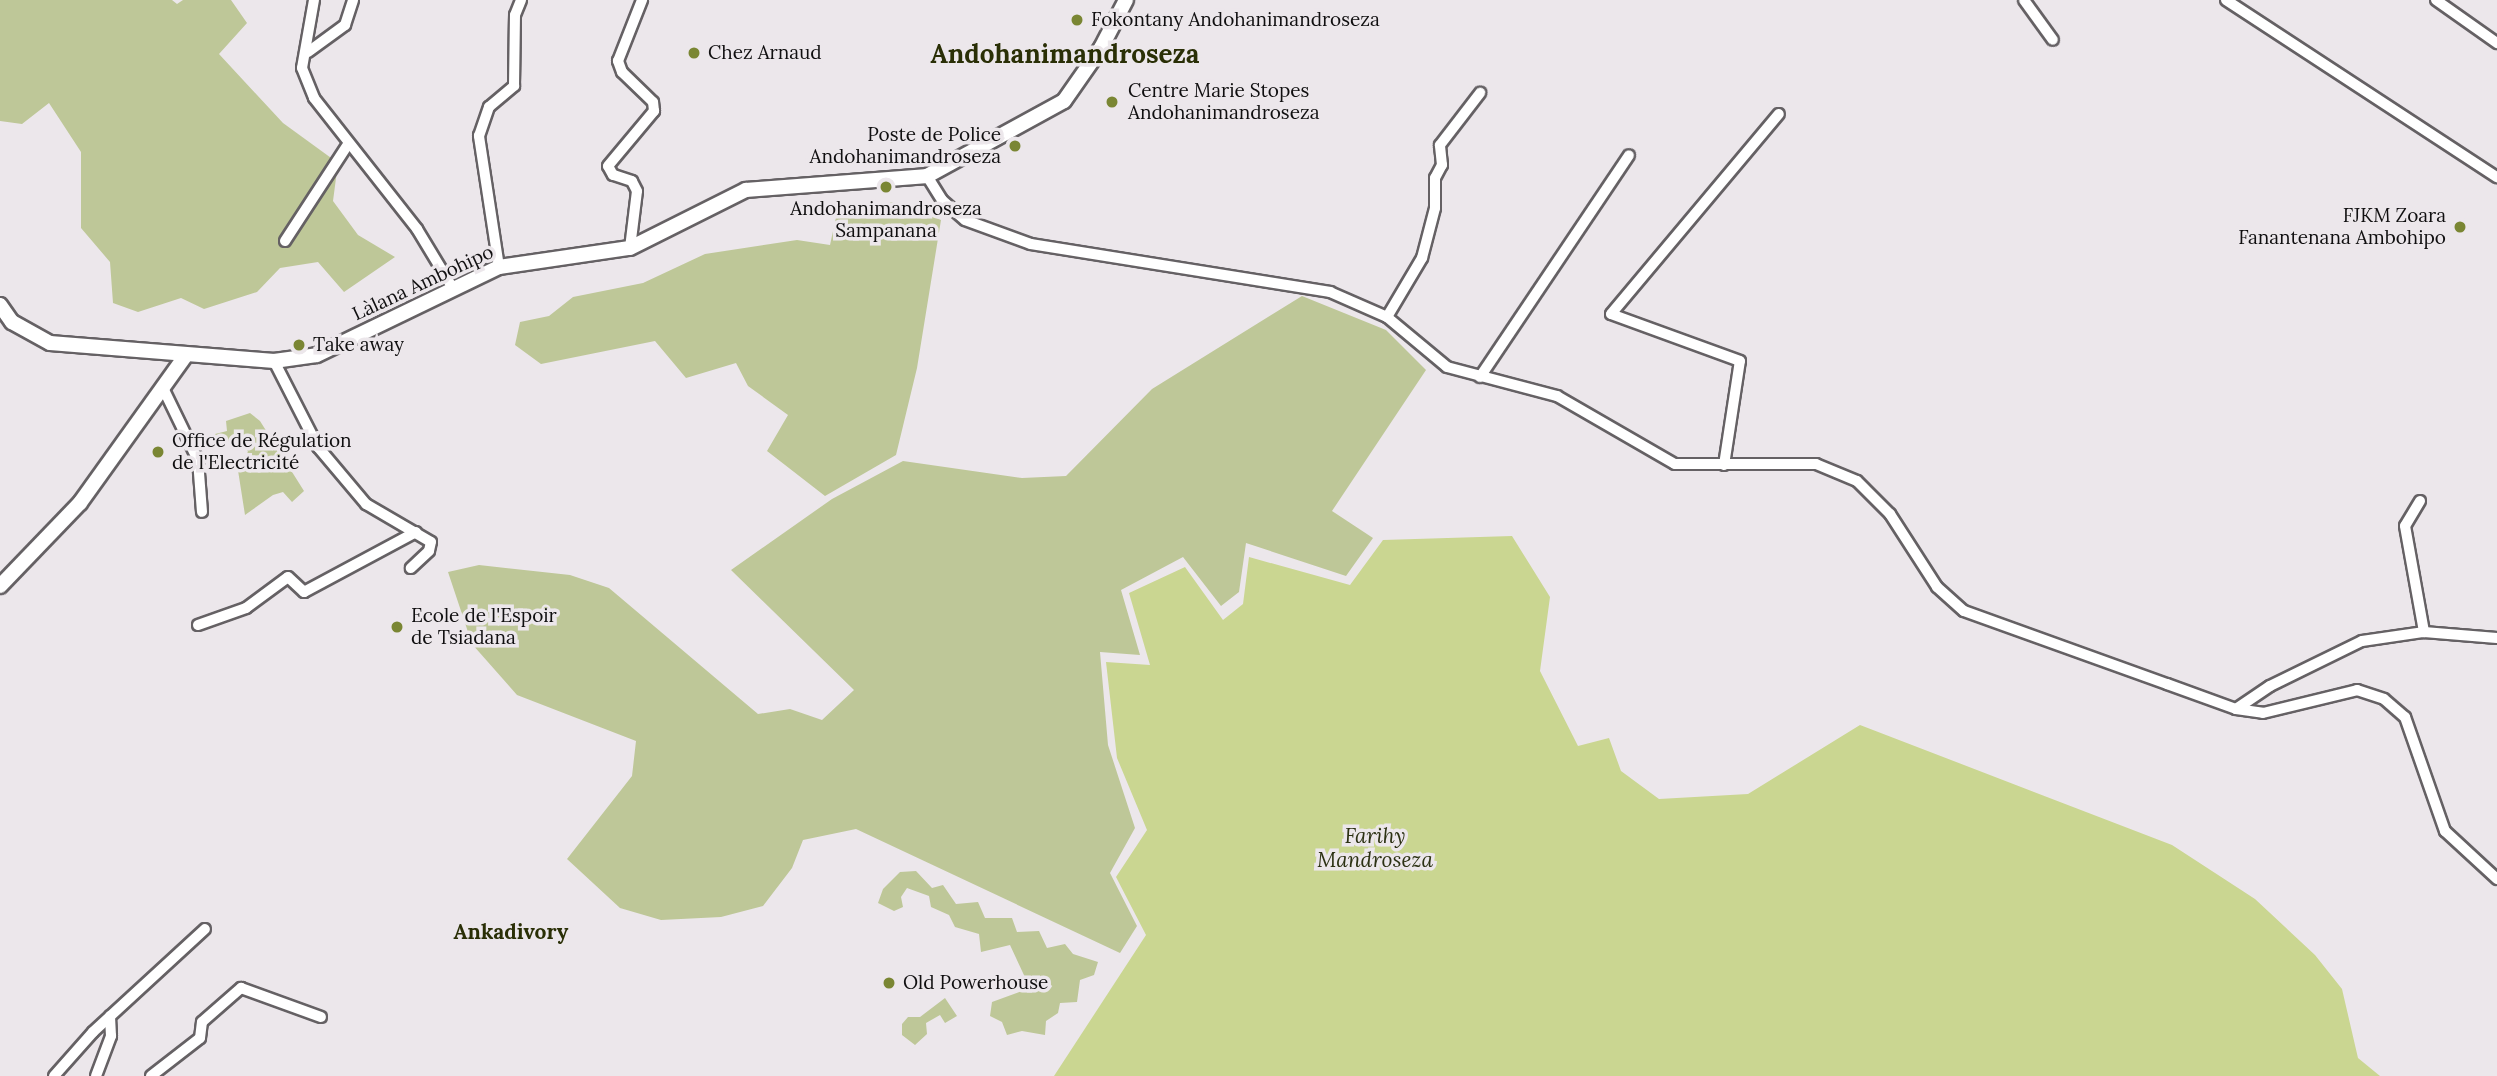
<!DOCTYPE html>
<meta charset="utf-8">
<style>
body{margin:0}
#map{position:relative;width:2497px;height:1076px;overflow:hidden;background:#ece7eb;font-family:Lora,serif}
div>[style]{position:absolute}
.green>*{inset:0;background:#bec798}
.water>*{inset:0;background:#cad691}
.roads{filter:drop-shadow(2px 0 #656164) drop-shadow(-2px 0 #656164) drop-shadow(0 2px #656164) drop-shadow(0 -2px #656164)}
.street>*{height:10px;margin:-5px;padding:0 5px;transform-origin:5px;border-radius:5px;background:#fff}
.secondary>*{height:14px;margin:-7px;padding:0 7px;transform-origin:7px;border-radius:7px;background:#fff}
.dots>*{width:19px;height:19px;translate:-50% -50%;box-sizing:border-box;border:4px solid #ece7eb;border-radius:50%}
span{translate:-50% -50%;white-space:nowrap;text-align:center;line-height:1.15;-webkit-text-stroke:7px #ece7eb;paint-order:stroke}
.poi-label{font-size:19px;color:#100f10}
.left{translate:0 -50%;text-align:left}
.right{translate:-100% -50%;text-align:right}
.street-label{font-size:19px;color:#100f10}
.water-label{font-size:21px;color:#2c3113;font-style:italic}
.neighbourhood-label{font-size:21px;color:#2a2f06;font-weight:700}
.district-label{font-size:26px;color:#2a2f06;font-weight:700}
</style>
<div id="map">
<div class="green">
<div style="clip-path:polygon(0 0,172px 0,177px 4px,183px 0,231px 0,247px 23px,219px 54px,283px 123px,338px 163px,333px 201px,358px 235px,395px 257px,344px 292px,318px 262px,280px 268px,257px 292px,204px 309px,181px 298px,138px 312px,113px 303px,110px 262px,81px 228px,81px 152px,49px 103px,22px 124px,0 121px)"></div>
<div style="clip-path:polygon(897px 202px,941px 220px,917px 368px,896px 455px,825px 496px,767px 451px,788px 415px,748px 386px,736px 363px,686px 378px,655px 341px,541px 364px,515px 345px,520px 322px,549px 316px,573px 297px,643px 283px,705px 254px,797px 240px,830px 245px,838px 208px)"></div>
<div style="clip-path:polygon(1302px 296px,1386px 330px,1426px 370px,1332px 511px,1373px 538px,1346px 576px,1246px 543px,1239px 592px,1221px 606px,1183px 557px,1121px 590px,1140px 655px,1100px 652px,1108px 745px,1135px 828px,1110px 873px,1137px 926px,1120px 953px,856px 829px,803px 840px,792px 868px,763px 906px,721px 917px,661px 920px,620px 908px,567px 859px,632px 776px,636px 741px,517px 695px,472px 644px,448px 572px,479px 565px,570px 575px,609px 588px,758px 714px,790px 709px,822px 720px,854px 690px,731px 570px,832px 499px,903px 461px,1022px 478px,1066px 476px,1152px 389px)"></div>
<div style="clip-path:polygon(250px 413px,260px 421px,304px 491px,292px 502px,283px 492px,273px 495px,245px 515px,237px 464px,248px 452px,242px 439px,216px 444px,215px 434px,227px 431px,226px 421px)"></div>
<div style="clip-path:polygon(916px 871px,932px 888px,943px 885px,956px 904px,978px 902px,985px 918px,1012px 918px,1017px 932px,1039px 931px,1047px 948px,1065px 944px,1073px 954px,1098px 962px,1094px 975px,1080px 980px,1077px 1002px,1060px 1003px,1058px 1013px,1046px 1021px,1045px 1035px,1022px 1031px,1007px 1035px,1002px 1022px,990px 1016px,992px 1002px,1030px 988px,1010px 945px,981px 952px,979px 934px,955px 927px,949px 915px,931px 907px,929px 896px,907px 888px,901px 897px,903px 907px,894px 911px,878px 903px,883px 889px,900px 872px)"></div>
<div style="clip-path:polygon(945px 998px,957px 1016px,945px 1023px,940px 1015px,926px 1023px,927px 1034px,915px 1045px,902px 1035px,902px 1024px,908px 1017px,920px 1017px)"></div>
</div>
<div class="water">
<div style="clip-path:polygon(1512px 536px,1550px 597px,1540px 671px,1578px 746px,1609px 738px,1621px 771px,1659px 799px,1748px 794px,1860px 725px,2172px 845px,2255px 899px,2315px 955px,2342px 989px,2358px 1058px,2380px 1076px,1054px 1076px,1146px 935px,1116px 877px,1147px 830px,1117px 758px,1106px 662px,1150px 665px,1129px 593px,1185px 567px,1223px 620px,1243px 604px,1249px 557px,1350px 585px,1383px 540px)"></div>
</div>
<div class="roads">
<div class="street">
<div style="left:314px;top:0;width:69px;rotate:100deg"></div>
<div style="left:302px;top:68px;width:32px;rotate:68deg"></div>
<div style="left:314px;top:98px;width:167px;rotate:51.8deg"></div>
<div style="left:417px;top:229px;width:71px;rotate:58.8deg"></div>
<div style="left:2024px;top:0;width:49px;rotate:54.1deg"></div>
<div style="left:2226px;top:0;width:324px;rotate:33.2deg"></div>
<div style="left:2436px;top:0;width:75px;rotate:35.2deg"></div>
<div style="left:308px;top:52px;width:46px;rotate:-36.1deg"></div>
<div style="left:345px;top:25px;width:26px;rotate:-72deg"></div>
<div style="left:927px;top:176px;width:28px;rotate:58deg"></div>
<div style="left:942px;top:200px;width:30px;rotate:41deg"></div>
<div style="left:965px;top:220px;width:70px;rotate:20deg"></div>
<div style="left:1031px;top:244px;width:303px;rotate:9.1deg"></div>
<div style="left:1330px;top:292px;width:62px;rotate:23.7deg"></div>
<div style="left:1387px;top:317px;width:78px;rotate:39.8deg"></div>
<div style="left:1447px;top:367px;width:114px;rotate:14.8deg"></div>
<div style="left:1557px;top:396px;width:136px;rotate:30deg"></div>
<div style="left:1675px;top:464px;width:141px"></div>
<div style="left:1816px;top:464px;width:44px;rotate:22.5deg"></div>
<div style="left:1857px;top:481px;width:47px;rotate:45deg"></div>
<div style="left:1890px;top:514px;width:87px;rotate:57.2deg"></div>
<div style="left:1937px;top:587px;width:36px;rotate:42deg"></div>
<div style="left:1964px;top:611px;width:216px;rotate:19.8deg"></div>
<div style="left:2167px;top:684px;width:73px;rotate:19.9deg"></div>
<div style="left:2236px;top:709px;width:27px;rotate:8deg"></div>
<div style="left:2263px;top:713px;width:97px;rotate:-13.7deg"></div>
<div style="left:2357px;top:690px;width:28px;rotate:18deg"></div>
<div style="left:2384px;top:699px;width:28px;rotate:41deg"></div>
<div style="left:2405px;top:717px;width:121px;rotate:70.7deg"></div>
<div style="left:2445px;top:831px;width:71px;rotate:42.7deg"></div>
<div style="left:285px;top:241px;width:113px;rotate:-56.9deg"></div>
<div style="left:630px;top:248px;width:57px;rotate:-83deg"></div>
<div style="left:637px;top:191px;width:11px;rotate:-117deg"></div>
<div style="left:632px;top:181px;width:20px;rotate:-162deg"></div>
<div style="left:613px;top:175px;width:10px;rotate:-119deg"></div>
<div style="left:608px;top:166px;width:72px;rotate:-50.1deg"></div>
<div style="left:654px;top:111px;width:9px;rotate:-96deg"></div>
<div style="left:653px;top:102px;width:43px;rotate:-135.9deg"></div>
<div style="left:622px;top:72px;width:12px;rotate:-110deg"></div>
<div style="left:618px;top:61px;width:66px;rotate:-68.5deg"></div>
<div style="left:499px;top:267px;width:133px;rotate:-98.7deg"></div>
<div style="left:479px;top:136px;width:31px;rotate:-71deg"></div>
<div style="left:489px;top:107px;width:33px;rotate:-40deg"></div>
<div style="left:514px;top:86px;width:71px;rotate:-89.2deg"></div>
<div style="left:515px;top:15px;width:16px;rotate:-68deg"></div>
<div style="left:1387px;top:317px;width:69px;rotate:-59.3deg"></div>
<div style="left:1422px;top:258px;width:52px;rotate:-75.4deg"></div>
<div style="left:1435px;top:208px;width:30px;rotate:-90deg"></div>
<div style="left:1435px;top:178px;width:15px;rotate:-62deg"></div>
<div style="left:1442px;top:165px;width:20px;rotate:-96deg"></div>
<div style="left:1440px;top:145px;width:66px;rotate:-52.4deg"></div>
<div style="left:274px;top:361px;width:97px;rotate:62.9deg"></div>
<div style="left:318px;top:447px;width:75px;rotate:49.9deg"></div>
<div style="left:366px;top:504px;width:75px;rotate:30.3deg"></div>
<div style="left:431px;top:542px;width:9px;rotate:103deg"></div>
<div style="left:429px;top:551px;width:25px;rotate:137deg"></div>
<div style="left:1480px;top:377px;width:267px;rotate:-56.1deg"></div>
<div style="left:163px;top:388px;width:80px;rotate:64.1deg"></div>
<div style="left:198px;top:460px;width:52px;rotate:85.6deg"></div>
<div style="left:1724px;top:465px;width:105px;rotate:-81.3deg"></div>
<div style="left:1740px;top:361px;width:137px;rotate:-160deg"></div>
<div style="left:1611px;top:314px;width:261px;rotate:-50deg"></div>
<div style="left:2420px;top:501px;width:29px;rotate:121deg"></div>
<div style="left:2405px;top:526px;width:108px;rotate:79.8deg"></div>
<div style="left:198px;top:625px;width:51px;rotate:-19.5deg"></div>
<div style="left:246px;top:608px;width:52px;rotate:-36.4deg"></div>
<div style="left:288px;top:577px;width:22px;rotate:43deg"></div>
<div style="left:304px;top:592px;width:127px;rotate:-28.2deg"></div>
<div style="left:2236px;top:709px;width:41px;rotate:-34.1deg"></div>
<div style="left:2270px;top:686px;width:102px;rotate:-26.1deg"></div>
<div style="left:2362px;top:641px;width:63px;rotate:-8.3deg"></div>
<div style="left:2424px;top:632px;width:73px;rotate:4.7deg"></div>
<div style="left:54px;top:1076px;width:59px;rotate:-48.4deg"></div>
<div style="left:93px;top:1032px;width:152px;rotate:-42.6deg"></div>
<div style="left:96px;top:1076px;width:43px;rotate:-69.4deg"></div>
<div style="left:111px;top:1036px;width:20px;rotate:-93deg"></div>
<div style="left:151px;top:1076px;width:62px;rotate:-37.8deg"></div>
<div style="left:200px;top:1038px;width:16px;rotate:-83deg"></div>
<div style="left:202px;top:1022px;width:52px;rotate:-41.1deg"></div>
<div style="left:241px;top:988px;width:85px;rotate:19.9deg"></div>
</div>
<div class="secondary">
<div style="left:0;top:305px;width:21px;rotate:55deg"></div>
<div style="left:12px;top:322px;width:43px;rotate:28.9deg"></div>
<div style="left:50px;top:343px;width:225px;rotate:4.6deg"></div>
<div style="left:274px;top:361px;width:43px;rotate:-7.9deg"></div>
<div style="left:317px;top:355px;width:202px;rotate:-25.8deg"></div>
<div style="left:499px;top:267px;width:132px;rotate:-8.3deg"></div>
<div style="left:630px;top:248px;width:130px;rotate:-26.6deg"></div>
<div style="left:746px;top:190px;width:182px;rotate:-4.4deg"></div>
<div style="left:927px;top:176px;width:156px;rotate:-28.7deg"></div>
<div style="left:1064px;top:101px;width:65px;rotate:-55.1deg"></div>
<div style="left:1101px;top:48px;width:54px;rotate:-62.5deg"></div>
<div style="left:0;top:586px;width:115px;rotate:-46.1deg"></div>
<div style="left:80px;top:503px;width:182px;rotate:-54.4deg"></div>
</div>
</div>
<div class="dots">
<div style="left:1077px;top:20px;background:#7a8633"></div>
<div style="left:694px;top:53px;background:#7a8633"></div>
<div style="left:1112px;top:102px;background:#7a8633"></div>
<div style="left:1015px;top:146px;background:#7a8633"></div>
<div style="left:886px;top:187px;background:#7a8633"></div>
<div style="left:2460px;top:227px;background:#7a8633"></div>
<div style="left:299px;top:345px;background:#7a8633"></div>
<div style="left:158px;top:452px;background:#7a8633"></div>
<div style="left:397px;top:627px;background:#7a8633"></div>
<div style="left:889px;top:983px;background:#7a8633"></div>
</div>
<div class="poi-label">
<span class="left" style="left:1091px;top:20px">Fokontany Andohanimandroseza</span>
<span class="left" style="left:708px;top:53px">Chez Arnaud</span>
<span class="left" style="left:1128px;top:102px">Centre Marie Stopes<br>Andohanimandroseza</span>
<span class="right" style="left:1001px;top:146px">Poste de Police<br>Andohanimandroseza</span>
<span style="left:886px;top:220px">Andohanimandroseza<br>Sampanana</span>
<span class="right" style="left:2446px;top:227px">FJKM Zoara<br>Fanantenana Ambohipo</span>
<span class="left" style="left:313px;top:345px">Take away</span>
<span class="left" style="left:172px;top:452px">Office de Régulation<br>de l'Electricité</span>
<span class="left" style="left:411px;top:627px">Ecole de l'Espoir<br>de Tsiadana</span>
<span class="left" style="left:903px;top:983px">Old Powerhouse</span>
</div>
<div class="street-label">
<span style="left:423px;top:283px;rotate:-25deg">Làlana Ambohipo</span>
</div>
<div class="water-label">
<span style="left:1375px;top:848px">Farihy<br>Mandroseza</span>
</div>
<div class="neighbourhood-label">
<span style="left:511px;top:932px">Ankadivory</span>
</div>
<div class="district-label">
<span style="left:1065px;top:54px">Andohanimandroseza</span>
</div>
</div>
